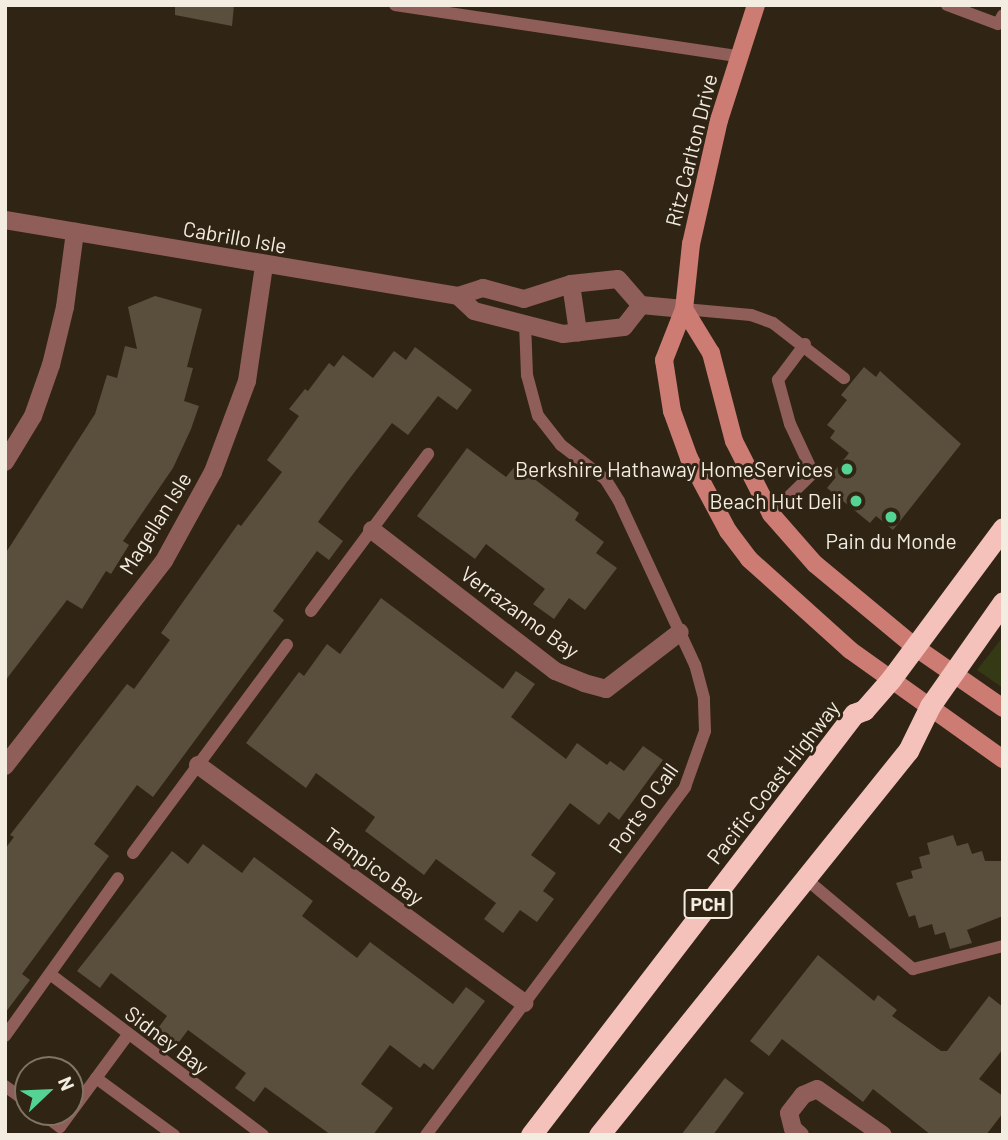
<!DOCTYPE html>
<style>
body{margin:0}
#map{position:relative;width:1008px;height:1140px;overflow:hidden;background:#302515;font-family:Barlow,sans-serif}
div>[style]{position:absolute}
.green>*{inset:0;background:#353a15}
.building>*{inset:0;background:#5a4f3d}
.lane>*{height:12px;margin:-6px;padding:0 6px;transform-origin:6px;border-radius:6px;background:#905e58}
.street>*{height:18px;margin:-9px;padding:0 9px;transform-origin:9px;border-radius:9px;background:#905e58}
.secondary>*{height:18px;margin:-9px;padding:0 9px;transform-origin:9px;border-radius:9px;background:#cc7c73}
.highway>*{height:21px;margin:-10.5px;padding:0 10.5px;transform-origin:10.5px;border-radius:10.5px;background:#f4c1bb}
.dots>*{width:19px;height:19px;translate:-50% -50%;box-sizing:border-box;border:4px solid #302515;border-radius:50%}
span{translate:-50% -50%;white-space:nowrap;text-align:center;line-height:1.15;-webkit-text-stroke:6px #302515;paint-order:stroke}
.shield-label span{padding:2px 5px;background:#302515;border:2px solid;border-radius:5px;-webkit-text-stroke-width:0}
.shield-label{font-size:19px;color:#f3ece1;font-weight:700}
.street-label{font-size:21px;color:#f3ece1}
.poi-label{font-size:21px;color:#f3ece1}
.right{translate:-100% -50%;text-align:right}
.frame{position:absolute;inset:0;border:7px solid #f3ece1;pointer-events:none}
.north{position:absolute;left:14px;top:1056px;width:70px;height:70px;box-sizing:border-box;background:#302515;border:2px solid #7e7567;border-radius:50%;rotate:67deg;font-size:19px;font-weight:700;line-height:28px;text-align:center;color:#f3ece1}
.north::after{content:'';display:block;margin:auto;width:24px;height:32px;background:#54d395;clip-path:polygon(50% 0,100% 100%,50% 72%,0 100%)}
</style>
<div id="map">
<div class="green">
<div style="clip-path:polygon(1003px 637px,1003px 688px,977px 670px)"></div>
</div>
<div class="building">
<div style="clip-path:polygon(175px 5px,234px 5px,232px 26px,175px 15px)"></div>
<div style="clip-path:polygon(155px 296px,202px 309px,187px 367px,193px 368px,184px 401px,199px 406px,191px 429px,173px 468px,123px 541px,129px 545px,111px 574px,106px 571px,82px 609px,67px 600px,5px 681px,5px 554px,95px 414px,107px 375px,117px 378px,125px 346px,137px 349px,128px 307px)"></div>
<div style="clip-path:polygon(415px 347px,472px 390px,457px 410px,438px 396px,408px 435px,392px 423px,347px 482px,318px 522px,343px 541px,329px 560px,317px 551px,273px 611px,284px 620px,153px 797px,137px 785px,94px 844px,109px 856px,22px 974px,30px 980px,5px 1013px,5px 849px,14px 837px,10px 835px,127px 684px,134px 689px,170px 640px,161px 633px,238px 524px,241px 526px,282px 472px,267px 460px,299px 416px,289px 409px,305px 389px,308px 391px,329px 363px,334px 367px,343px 355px,373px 378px,394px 351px,406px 360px)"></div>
<div style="clip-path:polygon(864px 367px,876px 377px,880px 371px,961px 444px,893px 530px,876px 516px,870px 523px,827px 488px,836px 477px,832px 474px,849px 453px,830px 438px,835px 431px,827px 425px,847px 400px,841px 395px)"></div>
<div style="clip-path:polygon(467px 448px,506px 477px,516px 465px,579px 513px,575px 520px,604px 542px,596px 553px,617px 568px,585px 610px,569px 598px,554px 619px,533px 604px,545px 589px,486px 544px,475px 559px,417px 516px)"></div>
<div style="clip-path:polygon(381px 598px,503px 689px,516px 671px,535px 684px,511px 717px,566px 759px,577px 743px,607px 765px,610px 761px,624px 771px,643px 746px,663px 760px,619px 820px,609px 812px,599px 825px,570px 803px,531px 855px,556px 873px,543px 891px,554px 899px,537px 922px,520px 910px,503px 933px,484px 919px,496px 903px,436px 859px,424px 875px,365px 831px,375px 817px,316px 773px,306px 788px,246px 743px,299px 672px,304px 676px,327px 644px,340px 654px)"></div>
<div style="clip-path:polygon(953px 835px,957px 846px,968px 843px,972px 854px,982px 851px,985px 861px,1003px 861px,1003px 916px,967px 930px,972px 943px,950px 949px,945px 932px,935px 935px,932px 924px,919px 928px,915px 915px,909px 917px,896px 883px,913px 878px,911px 871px,922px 868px,919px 857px,930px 854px,927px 843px)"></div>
<div style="clip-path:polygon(203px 844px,242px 873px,254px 857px,313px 901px,302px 916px,357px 958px,370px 942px,453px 1004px,466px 987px,485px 1001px,433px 1070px,424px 1063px,420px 1068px,390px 1045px,361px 1084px,393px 1108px,373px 1135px,331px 1135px,265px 1087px,254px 1102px,235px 1088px,246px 1073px,188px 1030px,176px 1046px,156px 1031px,167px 1016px,111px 973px,100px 988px,77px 971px,172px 851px,188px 864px)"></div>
<div style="clip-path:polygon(818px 955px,874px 1001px,878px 995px,897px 1010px,892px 1016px,941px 1051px,947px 1051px,989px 996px,1003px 1007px,1003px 1049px,979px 1079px,1003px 1096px,1003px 1113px,986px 1135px,931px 1135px,873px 1089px,863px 1102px,782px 1039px,769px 1056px,750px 1041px)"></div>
<div style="clip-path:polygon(725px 1078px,744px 1093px,713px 1135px,681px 1135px)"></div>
</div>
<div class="lane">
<div style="left:395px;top:5px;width:347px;rotate:8.5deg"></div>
<div style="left:947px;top:5px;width:54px;rotate:20.4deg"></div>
<div style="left:998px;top:24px;width:10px;rotate:-61deg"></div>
<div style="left:684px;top:309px;width:67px;rotate:5.1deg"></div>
<div style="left:751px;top:315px;width:23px;rotate:20deg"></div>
<div style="left:773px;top:323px;width:90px;rotate:37.8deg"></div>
<div style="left:771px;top:514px;width:59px;rotate:-44.3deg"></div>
<div style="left:813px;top:473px;width:54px;rotate:-115.1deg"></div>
<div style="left:790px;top:424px;width:46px;rotate:-105.3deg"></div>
<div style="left:778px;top:380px;width:45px;rotate:-53.1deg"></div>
<div style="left:311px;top:611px;width:196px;rotate:-53.3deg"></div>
<div style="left:133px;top:853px;width:259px;rotate:-53.5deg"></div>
<div style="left:806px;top:879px;width:140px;rotate:40.1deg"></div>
<div style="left:913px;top:969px;width:93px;rotate:-14.3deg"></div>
<div style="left:50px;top:974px;width:267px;rotate:37.1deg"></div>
<div style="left:5px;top:1036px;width:194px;rotate:-54.4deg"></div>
<div style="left:96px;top:1078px;width:97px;rotate:36.2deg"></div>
<div style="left:5px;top:1086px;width:29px;rotate:36deg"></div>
<div style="left:40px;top:1112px;width:25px;rotate:37deg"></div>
<div style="left:60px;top:1127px;width:113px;rotate:-53.6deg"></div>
<div style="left:426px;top:1135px;width:434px;rotate:-53.3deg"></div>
<div style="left:685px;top:787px;width:59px;rotate:-70.3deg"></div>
<div style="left:705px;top:731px;width:33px;rotate:-92deg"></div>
<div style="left:704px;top:698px;width:34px;rotate:-105deg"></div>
<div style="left:695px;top:665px;width:181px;rotate:-114.9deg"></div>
<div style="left:619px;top:501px;width:26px;rotate:-122deg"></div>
<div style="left:605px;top:479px;width:56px;rotate:-142.3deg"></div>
<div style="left:561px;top:445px;width:37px;rotate:-128deg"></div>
<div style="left:538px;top:416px;width:42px;rotate:-105deg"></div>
<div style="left:527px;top:375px;width:51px;rotate:-92.2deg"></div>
</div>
<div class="street">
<div style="left:5px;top:220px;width:459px;rotate:9.5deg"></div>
<div style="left:458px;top:296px;width:26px;rotate:-18deg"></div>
<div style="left:483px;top:288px;width:42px;rotate:15deg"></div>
<div style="left:524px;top:299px;width:49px;rotate:-17.7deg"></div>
<div style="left:571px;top:284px;width:47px;rotate:-6.1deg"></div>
<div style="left:618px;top:279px;width:35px;rotate:49deg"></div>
<div style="left:641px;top:305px;width:43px;rotate:5.3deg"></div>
<div style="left:571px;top:284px;width:49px;rotate:81.7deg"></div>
<div style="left:458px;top:296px;width:22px;rotate:43deg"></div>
<div style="left:474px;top:311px;width:92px;rotate:14.5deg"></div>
<div style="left:563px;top:334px;width:61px;rotate:-6.5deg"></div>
<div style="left:624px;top:327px;width:28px;rotate:-52deg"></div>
<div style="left:5px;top:462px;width:54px;rotate:-58.7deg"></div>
<div style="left:33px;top:416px;width:54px;rotate:-70.6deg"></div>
<div style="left:51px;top:365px;width:60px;rotate:-76.4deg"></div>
<div style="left:65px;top:307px;width:76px;rotate:-82.4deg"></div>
<div style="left:372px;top:530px;width:231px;rotate:37.6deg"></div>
<div style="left:555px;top:671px;width:31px;rotate:22deg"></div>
<div style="left:584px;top:683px;width:23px;rotate:15deg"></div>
<div style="left:606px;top:689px;width:93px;rotate:-37.6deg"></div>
<div style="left:198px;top:765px;width:404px;rotate:36.1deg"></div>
<div style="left:5px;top:766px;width:259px;rotate:-52.2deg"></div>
<div style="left:164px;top:561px;width:102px;rotate:-61.2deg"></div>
<div style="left:213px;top:472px;width:97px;rotate:-69.5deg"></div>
<div style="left:247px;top:381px;width:116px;rotate:-81.6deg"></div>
<div style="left:800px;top:1135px;width:9px;rotate:-139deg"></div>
<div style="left:793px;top:1129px;width:16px;rotate:-104deg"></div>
<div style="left:789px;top:1113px;width:23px;rotate:-52deg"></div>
<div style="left:803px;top:1095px;width:15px;rotate:-23deg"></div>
<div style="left:817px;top:1089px;width:80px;rotate:34.9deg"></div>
</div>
<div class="secondary">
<div style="left:756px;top:5px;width:121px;rotate:107.8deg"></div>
<div style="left:719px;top:120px;width:127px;rotate:102.7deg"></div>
<div style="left:691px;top:244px;width:65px;rotate:96.1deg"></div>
<div style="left:684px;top:309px;width:55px;rotate:111.4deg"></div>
<div style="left:664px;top:360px;width:52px;rotate:81.1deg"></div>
<div style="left:672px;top:411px;width:50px;rotate:70.1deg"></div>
<div style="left:689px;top:458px;width:83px;rotate:61.9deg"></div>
<div style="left:728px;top:531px;width:35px;rotate:53deg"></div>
<div style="left:749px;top:559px;width:136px;rotate:42deg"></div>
<div style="left:850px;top:650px;width:188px;rotate:35.5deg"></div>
<div style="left:684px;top:309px;width:52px;rotate:58.5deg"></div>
<div style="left:711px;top:353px;width:91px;rotate:75.4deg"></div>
<div style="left:734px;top:441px;width:82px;rotate:63.1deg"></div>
<div style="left:771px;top:514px;width:67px;rotate:48.7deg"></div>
<div style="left:815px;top:564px;width:130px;rotate:39.7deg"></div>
<div style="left:915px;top:647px;width:107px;rotate:34.7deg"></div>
</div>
<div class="highway">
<div style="left:531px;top:1135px;width:531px;rotate:-52.5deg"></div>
<div style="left:854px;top:714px;width:11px;rotate:-22deg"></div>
<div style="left:864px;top:710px;width:41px;rotate:-48.9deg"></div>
<div style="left:891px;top:679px;width:188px;rotate:-53.4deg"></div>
<div style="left:599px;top:1135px;width:493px;rotate:-51.2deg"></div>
<div style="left:908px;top:751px;width:50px;rotate:-63.9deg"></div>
<div style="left:930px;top:706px;width:127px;rotate:-54.9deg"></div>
</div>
<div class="dots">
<div style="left:847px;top:469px;background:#54d395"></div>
<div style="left:856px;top:501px;background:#54d395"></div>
<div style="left:891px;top:517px;background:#54d395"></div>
</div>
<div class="shield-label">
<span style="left:708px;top:904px">PCH</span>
</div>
<div class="street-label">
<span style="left:691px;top:150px;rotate:-76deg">Ritz Carlton Drive</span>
<span style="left:235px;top:237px;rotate:10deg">Cabrillo Isle</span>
<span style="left:155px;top:523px;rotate:-58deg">Magellan Isle</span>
<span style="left:520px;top:612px;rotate:36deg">Verrazanno Bay</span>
<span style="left:773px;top:782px;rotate:-52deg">Pacific Coast Highway</span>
<span style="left:643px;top:808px;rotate:-55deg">Ports O Call</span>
<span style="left:374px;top:866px;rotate:36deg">Tampico Bay</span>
<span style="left:167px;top:1040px;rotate:37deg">Sidney Bay</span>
</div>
<div class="poi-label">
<span class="right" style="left:833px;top:469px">Berkshire Hathaway HomeServices</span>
<span class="right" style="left:842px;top:501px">Beach Hut Deli</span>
<span style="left:891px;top:541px">Pain du Monde</span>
</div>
<div class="frame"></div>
<div class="north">N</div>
</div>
